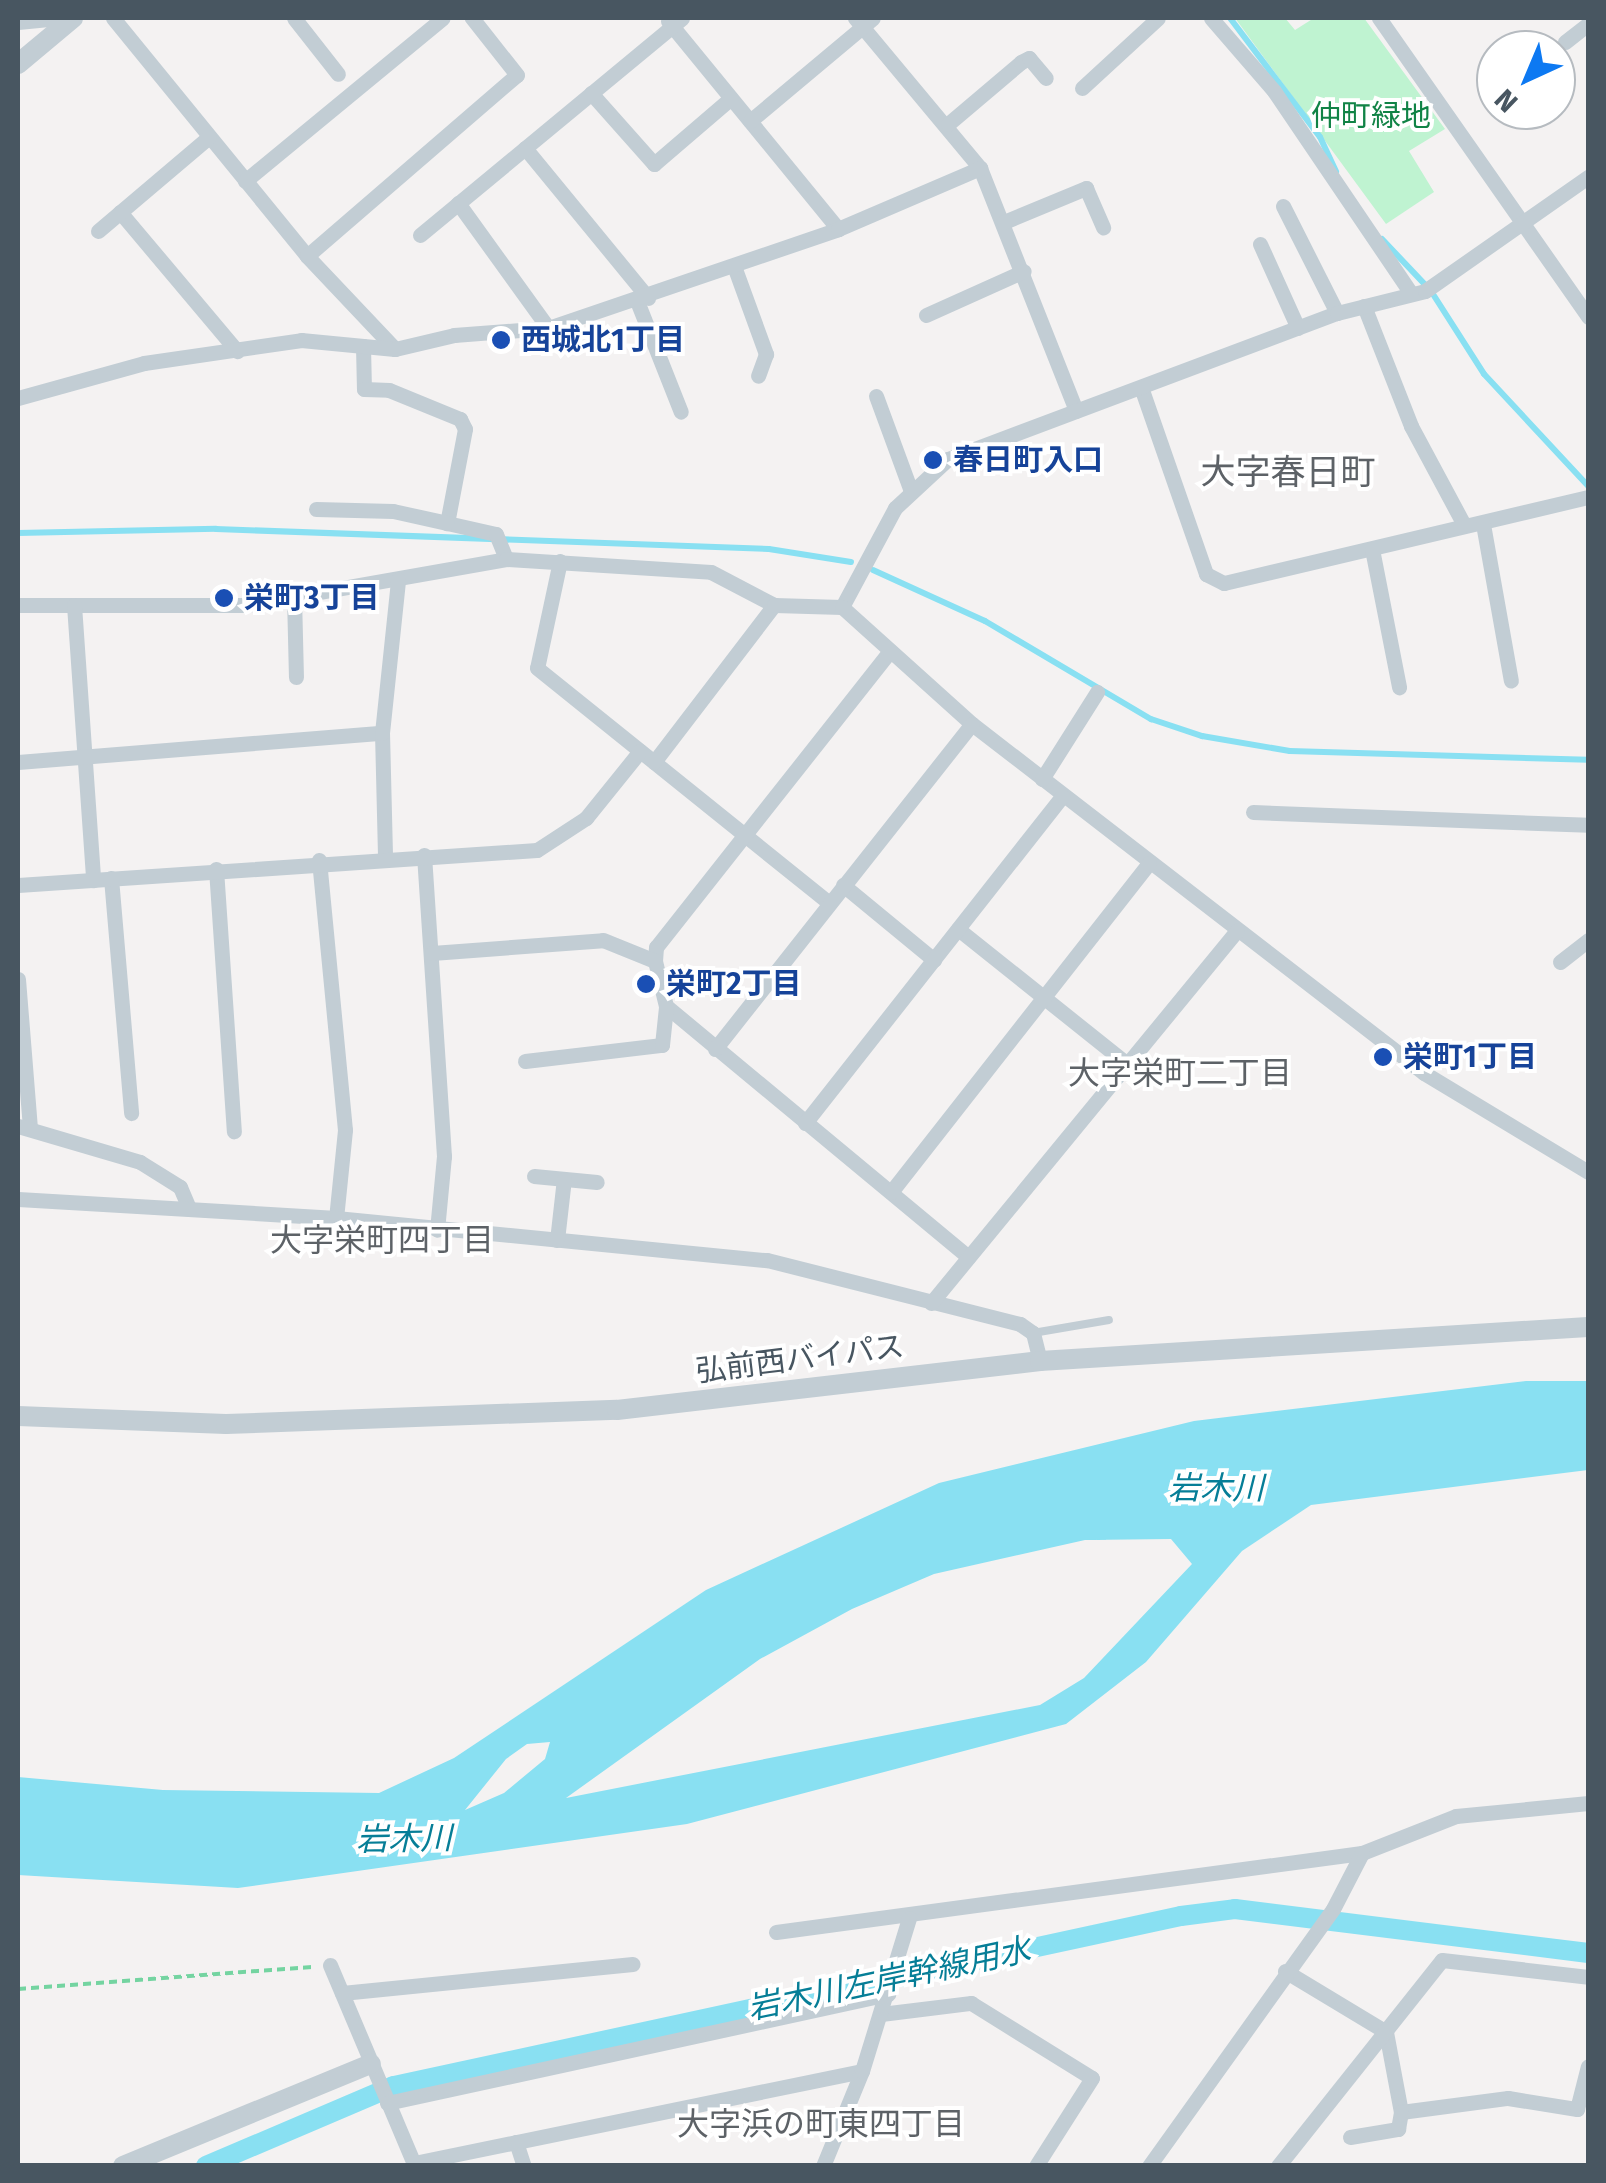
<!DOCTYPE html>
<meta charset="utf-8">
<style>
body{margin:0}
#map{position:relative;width:1606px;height:2183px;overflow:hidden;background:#f4f2f2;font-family:"Fira Sans","Noto Sans JP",sans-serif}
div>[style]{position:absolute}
.green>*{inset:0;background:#bff3d1}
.water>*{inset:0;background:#89e0f2}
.stream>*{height:6px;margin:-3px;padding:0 3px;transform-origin:3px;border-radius:3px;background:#89e0f2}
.canal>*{height:20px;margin:-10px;padding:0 10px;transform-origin:10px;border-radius:10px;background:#89e0f2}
.path>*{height:4px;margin-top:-2px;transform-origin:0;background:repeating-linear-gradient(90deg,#74d4a1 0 8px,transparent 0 13px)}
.service>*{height:8px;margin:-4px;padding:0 4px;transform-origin:4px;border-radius:4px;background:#c2cdd4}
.minor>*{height:15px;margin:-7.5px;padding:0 7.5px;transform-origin:7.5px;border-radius:7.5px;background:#c2cdd4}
.tertiary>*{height:20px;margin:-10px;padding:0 10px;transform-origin:10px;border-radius:10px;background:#c2cdd4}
.dots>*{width:28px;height:28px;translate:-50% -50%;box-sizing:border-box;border:5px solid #fff;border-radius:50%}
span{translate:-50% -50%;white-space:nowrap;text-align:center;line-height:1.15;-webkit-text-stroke:8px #fff;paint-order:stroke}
.park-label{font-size:30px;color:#118346}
.transit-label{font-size:30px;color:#164399;font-weight:700}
.left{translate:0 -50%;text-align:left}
.street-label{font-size:30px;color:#485661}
.neighbourhood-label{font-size:32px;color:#5d6267}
.water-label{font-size:32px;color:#067e97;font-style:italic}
.quarter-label{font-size:35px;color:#5d6267}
.frame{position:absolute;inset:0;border:20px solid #485661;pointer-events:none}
.north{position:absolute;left:1476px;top:30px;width:100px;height:100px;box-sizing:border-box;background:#fff;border:2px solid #b6bbc0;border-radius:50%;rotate:224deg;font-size:28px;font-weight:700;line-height:40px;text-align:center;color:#485661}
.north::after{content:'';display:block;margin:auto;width:35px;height:45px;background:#0d79f2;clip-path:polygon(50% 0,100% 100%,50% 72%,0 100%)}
</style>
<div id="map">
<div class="green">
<div style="clip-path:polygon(1235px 18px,1285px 18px,1295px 30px,1314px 18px,1364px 18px,1445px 129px,1409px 151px,1434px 192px,1386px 224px)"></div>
</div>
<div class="water">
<div style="clip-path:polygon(evenodd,1526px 1381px,1588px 1381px,1588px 1470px,1311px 1505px,1242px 1551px,1146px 1662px,1066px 1724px,687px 1824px,238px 1888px,18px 1875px,18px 1777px,163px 1790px,379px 1793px,454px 1758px,706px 1590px,939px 1483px,1194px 1421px,1526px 1381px,1171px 1539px,1192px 1564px,1084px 1678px,1040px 1705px,566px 1798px,760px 1659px,852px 1609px,934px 1574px,1085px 1540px,1171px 1539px,1526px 1381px,550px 1742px,545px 1759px,504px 1793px,465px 1810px,506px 1759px,527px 1744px,550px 1742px)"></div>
</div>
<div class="stream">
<div style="left:1230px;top:18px;width:149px;rotate:52.9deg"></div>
<div style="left:1320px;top:137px;width:38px;rotate:65deg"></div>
<div style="left:1382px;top:239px;width:71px;rotate:46.7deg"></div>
<div style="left:1431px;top:291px;width:98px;rotate:57.4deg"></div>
<div style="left:1484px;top:374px;width:153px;rotate:47.1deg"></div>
<div style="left:18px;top:533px;width:198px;rotate:-1.2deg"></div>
<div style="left:216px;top:529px;width:553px;rotate:2.07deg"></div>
<div style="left:769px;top:549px;width:83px;rotate:9deg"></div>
<div style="left:873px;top:570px;width:123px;rotate:24.5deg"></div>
<div style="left:985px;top:621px;width:193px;rotate:30.6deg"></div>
<div style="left:1151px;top:719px;width:54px;rotate:18.4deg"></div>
<div style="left:1202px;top:736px;width:89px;rotate:9.7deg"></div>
<div style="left:1290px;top:751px;width:298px;rotate:1.7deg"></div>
</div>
<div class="canal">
<div style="left:206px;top:2166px;width:204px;rotate:-23.1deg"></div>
<div style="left:394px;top:2086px;width:805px;rotate:-12.19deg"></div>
<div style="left:1181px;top:1916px;width:54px;rotate:-7.4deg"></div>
<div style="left:1235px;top:1909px;width:356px;rotate:7.1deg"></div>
</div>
<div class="path">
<div style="left:18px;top:1989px;width:295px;rotate:-4.3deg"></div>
</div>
<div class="service">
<div style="left:1033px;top:1333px;width:77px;rotate:-9.7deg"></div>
</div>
<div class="minor">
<div style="left:113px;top:18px;width:307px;rotate:50.8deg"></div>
<div style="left:307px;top:256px;width:128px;rotate:46.6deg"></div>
<div style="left:294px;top:18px;width:71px;rotate:51.8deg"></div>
<div style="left:855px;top:18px;width:195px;rotate:50.2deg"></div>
<div style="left:980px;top:168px;width:261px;rotate:68.4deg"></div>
<div style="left:1211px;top:18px;width:96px;rotate:49.2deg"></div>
<div style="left:1274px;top:91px;width:243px;rotate:55.9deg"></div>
<div style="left:1379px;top:18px;width:365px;rotate:55deg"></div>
<div style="left:668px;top:21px;width:269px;rotate:50.7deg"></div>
<div style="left:18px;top:22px;width:41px;rotate:-5.6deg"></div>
<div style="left:1565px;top:42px;width:29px;rotate:-38deg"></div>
<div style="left:1082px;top:88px;width:103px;rotate:-42.6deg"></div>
<div style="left:591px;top:93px;width:95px;rotate:48.4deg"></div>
<div style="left:654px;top:164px;width:101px;rotate:-40.6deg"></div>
<div style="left:750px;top:121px;width:160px;rotate:-39.9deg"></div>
<div style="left:948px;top:124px;width:96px;rotate:-40.3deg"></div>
<div style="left:1021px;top:62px;width:9px;rotate:-27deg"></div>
<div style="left:1029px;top:58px;width:26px;rotate:50deg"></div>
<div style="left:525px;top:148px;width:194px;rotate:50.6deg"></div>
<div style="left:245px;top:181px;width:256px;rotate:-39.5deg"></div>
<div style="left:458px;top:203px;width:154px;rotate:54.2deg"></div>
<div style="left:1283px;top:206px;width:120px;rotate:63.2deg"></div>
<div style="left:120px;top:212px;width:182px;rotate:49.9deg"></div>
<div style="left:1004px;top:222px;width:89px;rotate:-22.5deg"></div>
<div style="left:1086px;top:188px;width:43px;rotate:66.4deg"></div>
<div style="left:98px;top:231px;width:145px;rotate:-40.3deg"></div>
<div style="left:420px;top:235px;width:340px;rotate:-39.6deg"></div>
<div style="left:1260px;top:244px;width:92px;rotate:65.7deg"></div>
<div style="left:307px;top:256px;width:277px;rotate:-40.8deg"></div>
<div style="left:517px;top:75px;width:73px;rotate:-128.3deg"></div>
<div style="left:734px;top:266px;width:94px;rotate:70deg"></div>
<div style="left:766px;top:354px;width:23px;rotate:110deg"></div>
<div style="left:637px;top:301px;width:119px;rotate:68.4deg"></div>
<div style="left:1364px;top:306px;width:129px;rotate:68.6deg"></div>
<div style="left:1411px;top:426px;width:112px;rotate:61.8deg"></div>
<div style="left:926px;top:315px;width:107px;rotate:-24.2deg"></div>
<div style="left:363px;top:346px;width:43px;rotate:88.7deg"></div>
<div style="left:364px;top:389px;width:25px;rotate:2deg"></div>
<div style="left:389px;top:390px;width:77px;rotate:22.2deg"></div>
<div style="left:460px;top:419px;width:11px;rotate:63deg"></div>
<div style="left:465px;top:429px;width:96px;rotate:100.8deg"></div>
<div style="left:447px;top:523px;width:50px;rotate:12.7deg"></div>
<div style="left:496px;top:534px;width:27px;rotate:68deg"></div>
<div style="left:1142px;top:390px;width:195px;rotate:70.8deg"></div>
<div style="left:1206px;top:574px;width:20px;rotate:27deg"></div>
<div style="left:1224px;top:583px;width:374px;rotate:-13.3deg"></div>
<div style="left:876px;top:396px;width:101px;rotate:69.8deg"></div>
<div style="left:18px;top:398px;width:131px;rotate:-15.5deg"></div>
<div style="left:144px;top:363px;width:159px;rotate:-8.3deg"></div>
<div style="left:301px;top:340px;width:94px;rotate:5.5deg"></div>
<div style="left:395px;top:349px;width:61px;rotate:-13.3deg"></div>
<div style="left:454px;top:335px;width:94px;rotate:-4.3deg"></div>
<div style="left:548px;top:328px;width:306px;rotate:-18.8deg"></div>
<div style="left:838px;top:229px;width:155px;rotate:-23.2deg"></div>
<div style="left:316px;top:509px;width:77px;rotate:1.5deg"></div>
<div style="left:393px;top:511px;width:55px;rotate:12.5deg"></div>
<div style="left:1483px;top:524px;width:159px;rotate:79.9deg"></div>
<div style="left:1372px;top:549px;width:141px;rotate:78.9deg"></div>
<div style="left:560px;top:561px;width:109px;rotate:102.1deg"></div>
<div style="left:537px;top:668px;width:375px;rotate:38.8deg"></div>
<div style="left:294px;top:596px;width:81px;rotate:88.6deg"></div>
<div style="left:18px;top:605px;width:228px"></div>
<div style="left:246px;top:605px;width:264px;rotate:-10deg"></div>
<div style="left:506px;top:559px;width:205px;rotate:3.6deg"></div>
<div style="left:711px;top:572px;width:71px;rotate:27.6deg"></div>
<div style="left:74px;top:605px;width:276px;rotate:86deg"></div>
<div style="left:842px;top:607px;width:112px;rotate:-61.8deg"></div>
<div style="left:895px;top:508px;width:72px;rotate:-42.8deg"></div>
<div style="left:948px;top:459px;width:415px;rotate:-20.6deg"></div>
<div style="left:1337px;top:313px;width:91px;rotate:-14deg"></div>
<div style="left:1425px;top:291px;width:199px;rotate:-35deg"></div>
<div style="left:890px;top:651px;width:377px;rotate:128.3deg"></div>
<div style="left:656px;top:947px;width:14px;rotate:94deg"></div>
<div style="left:655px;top:961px;width:46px;rotate:76.3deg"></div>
<div style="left:666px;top:1006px;width:393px;rotate:39.7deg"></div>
<div style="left:18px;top:762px;width:365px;rotate:-4.6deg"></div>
<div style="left:654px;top:762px;width:198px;rotate:-52.6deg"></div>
<div style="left:774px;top:605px;width:68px;rotate:1.7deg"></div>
<div style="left:842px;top:607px;width:175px;rotate:42deg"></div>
<div style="left:972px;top:724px;width:571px;rotate:37.67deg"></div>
<div style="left:1424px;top:1073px;width:192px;rotate:31.1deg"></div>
<div style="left:1042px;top:779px;width:103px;rotate:-57.7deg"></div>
<div style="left:1253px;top:812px;width:335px;rotate:2.2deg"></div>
<div style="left:385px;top:855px;width:122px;rotate:-91.4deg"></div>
<div style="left:382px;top:733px;width:154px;rotate:-84deg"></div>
<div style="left:424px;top:855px;width:302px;rotate:86.2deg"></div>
<div style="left:444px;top:1156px;width:74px;rotate:95.4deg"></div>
<div style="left:319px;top:860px;width:271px;rotate:84.5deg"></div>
<div style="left:345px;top:1130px;width:88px;rotate:95.8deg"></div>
<div style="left:216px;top:869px;width:263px;rotate:86.1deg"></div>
<div style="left:111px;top:878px;width:236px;rotate:85.1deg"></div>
<div style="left:18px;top:885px;width:520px;rotate:-3.86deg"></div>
<div style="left:537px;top:850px;width:59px;rotate:-33.1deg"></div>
<div style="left:586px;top:818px;width:86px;rotate:-51.1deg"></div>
<div style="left:843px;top:885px;width:118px;rotate:39.5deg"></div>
<div style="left:958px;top:929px;width:215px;rotate:38.6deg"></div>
<div style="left:432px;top:953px;width:171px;rotate:-4.3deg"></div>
<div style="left:603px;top:940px;width:56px;rotate:22deg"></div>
<div style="left:1560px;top:962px;width:36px;rotate:-38deg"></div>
<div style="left:18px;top:979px;width:149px;rotate:85.4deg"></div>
<div style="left:715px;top:1049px;width:414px;rotate:-51.7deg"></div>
<div style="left:525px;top:1061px;width:138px;rotate:-6.7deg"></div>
<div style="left:662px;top:1045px;width:39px;rotate:-84deg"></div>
<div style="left:805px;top:1123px;width:416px;rotate:-51.8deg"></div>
<div style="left:18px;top:1126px;width:127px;rotate:16.4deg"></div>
<div style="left:140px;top:1162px;width:47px;rotate:32deg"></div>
<div style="left:180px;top:1187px;width:23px;rotate:67deg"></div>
<div style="left:534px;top:1176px;width:63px;rotate:5.4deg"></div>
<div style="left:891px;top:1192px;width:418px;rotate:-51.9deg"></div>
<div style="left:18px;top:1199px;width:319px;rotate:3.4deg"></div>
<div style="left:336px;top:1218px;width:433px;rotate:5.6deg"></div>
<div style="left:767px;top:1260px;width:261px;rotate:14.2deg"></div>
<div style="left:1020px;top:1324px;width:16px;rotate:35deg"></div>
<div style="left:1033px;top:1333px;width:29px;rotate:76deg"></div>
<div style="left:557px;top:1240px;width:61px;rotate:-83.5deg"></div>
<div style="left:931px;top:1303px;width:482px;rotate:-50.6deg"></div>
<div style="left:776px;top:1932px;width:591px;rotate:-7.68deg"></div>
<div style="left:1362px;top:1853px;width:101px;rotate:-21.5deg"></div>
<div style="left:1456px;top:1816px;width:133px;rotate:-5.6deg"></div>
<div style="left:330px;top:1965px;width:218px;rotate:67.1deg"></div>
<div style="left:1285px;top:1971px;width:118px;rotate:31.1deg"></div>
<div style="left:1386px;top:2032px;width:81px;rotate:79.4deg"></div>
<div style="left:1401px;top:2112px;width:108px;rotate:-7.5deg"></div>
<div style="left:1508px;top:2098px;width:70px;rotate:9.1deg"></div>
<div style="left:1577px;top:2109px;width:44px;rotate:-75.7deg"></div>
<div style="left:342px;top:1993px;width:292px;rotate:-5.7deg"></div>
<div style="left:881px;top:2014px;width:91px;rotate:-7deg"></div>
<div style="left:971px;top:2003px;width:142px;rotate:31.8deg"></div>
<div style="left:1092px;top:2078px;width:104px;rotate:122.5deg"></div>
<div style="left:387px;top:2103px;width:513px;rotate:-12.27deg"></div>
<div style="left:1350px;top:2137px;width:49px;rotate:-9.5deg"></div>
<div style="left:1398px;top:2129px;width:17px;rotate:-80deg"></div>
<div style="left:516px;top:2142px;width:25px;rotate:72deg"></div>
<div style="left:414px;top:2163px;width:457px;rotate:-11.6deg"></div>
<div style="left:823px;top:2166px;width:103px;rotate:-67.7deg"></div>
<div style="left:862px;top:2071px;width:160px;rotate:-72.9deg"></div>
<div style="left:1149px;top:2166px;width:316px;rotate:-54.4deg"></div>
<div style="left:1333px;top:1909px;width:63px;rotate:-62.6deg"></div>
<div style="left:1278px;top:2166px;width:263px;rotate:-51.5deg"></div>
<div style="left:1442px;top:1960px;width:147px;rotate:6.6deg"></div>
</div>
<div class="tertiary">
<div style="left:18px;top:64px;width:72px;rotate:-39.9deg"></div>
<div style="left:18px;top:1416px;width:208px;rotate:2.2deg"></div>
<div style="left:226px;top:1424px;width:391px;rotate:-2.1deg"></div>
<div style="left:617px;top:1410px;width:426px;rotate:-6.6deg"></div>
<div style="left:1040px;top:1361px;width:549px;rotate:-3.55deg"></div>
<div style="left:123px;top:2166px;width:268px;rotate:-22.4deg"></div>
</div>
<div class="dots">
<div style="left:501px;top:340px;background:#1a4fb4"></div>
<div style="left:933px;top:460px;background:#1a4fb4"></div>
<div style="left:224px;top:598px;background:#1a4fb4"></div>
<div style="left:646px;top:984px;background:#1a4fb4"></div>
<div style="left:1383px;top:1057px;background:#1a4fb4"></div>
</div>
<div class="park-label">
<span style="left:1371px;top:116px">仲町緑地</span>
</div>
<div class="transit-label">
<span class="left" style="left:521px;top:340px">西城北1丁目</span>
<span class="left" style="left:953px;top:460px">春日町入口</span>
<span class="left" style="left:244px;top:598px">栄町3丁目</span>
<span class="left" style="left:666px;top:984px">栄町2丁目</span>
<span class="left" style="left:1403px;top:1057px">栄町1丁目</span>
</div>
<div class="street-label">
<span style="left:800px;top:1359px;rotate:-7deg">弘前西バイパス</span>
</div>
<div class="neighbourhood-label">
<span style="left:1180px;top:1073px">大字栄町二丁目</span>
<span style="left:382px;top:1240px">大字栄町四丁目</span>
<span style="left:821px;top:2124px">大字浜の町東四丁目</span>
</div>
<div class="water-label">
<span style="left:1216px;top:1488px">岩木川</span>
<span style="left:404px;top:1839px;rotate:-1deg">岩木川</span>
<span style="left:889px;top:1979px;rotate:-12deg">岩木川左岸幹線用水</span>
</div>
<div class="quarter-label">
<span style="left:1288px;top:472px">大字春日町</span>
</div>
<div class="frame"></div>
<div class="north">N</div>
</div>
